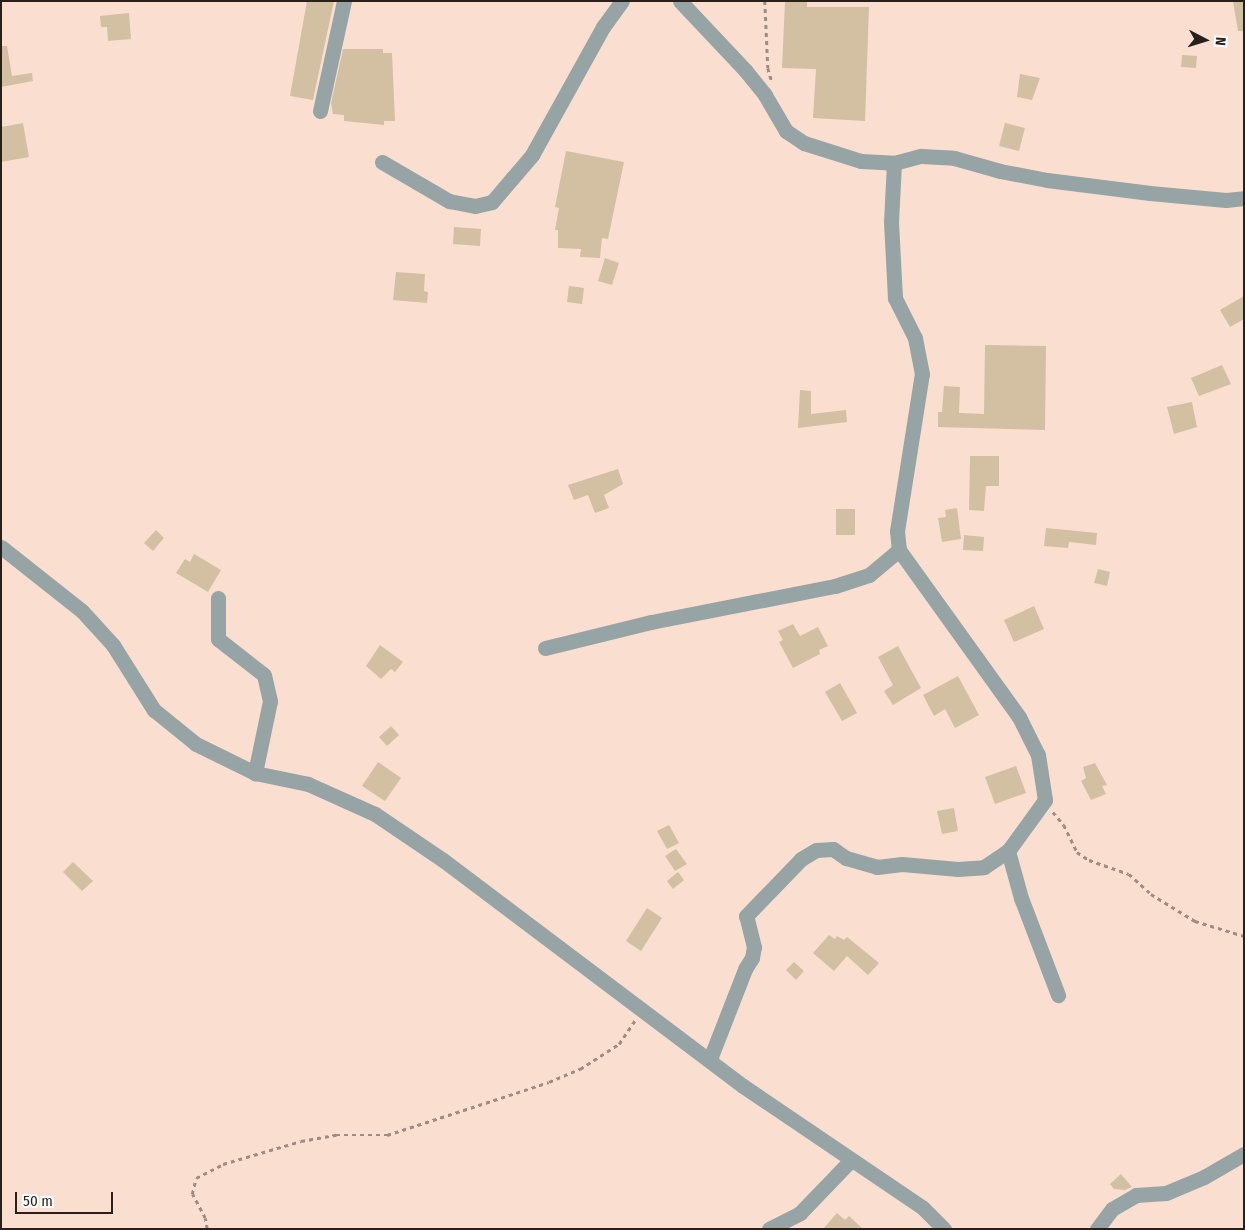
<!DOCTYPE html>
<style>
body{margin:0}
#map{position:relative;width:1245px;height:1230px;overflow:hidden;background:#fadfd1;font-family:"Fira Sans Condensed",sans-serif}
div>[style]{position:absolute}
.building>*{inset:0;background:#d3bfa1}
.path>*{height:2.5px;margin-top:-1.25px;transform-origin:0;background:repeating-linear-gradient(90deg,#9f8b81 0 4px,transparent 0 8px)}
.minor>*{height:15px;margin:-7.5px;padding:0 7.5px;transform-origin:7.5px;border-radius:7.5px;background:#96a4a5}
span{translate:-50% -50%;white-space:nowrap;text-align:center;line-height:1.15;-webkit-text-stroke:4.5px #fff;paint-order:stroke}
.frame{position:absolute;inset:0;border:2px solid #2a201b;pointer-events:none}
.north{position:absolute;left:1180px;top:15px;width:50px;height:50px;-webkit-text-stroke:4px #fff;paint-order:stroke;rotate:95deg;font-size:14px;font-weight:700;line-height:20px;text-align:center;color:#2a201b}
.north::after{content:'';display:block;margin:auto;width:18px;height:22px;background:#2a201b;clip-path:polygon(50% 0,100% 100%,50% 72%,0 100%)}
.scale{position:absolute;left:15px;top:1192px;width:98px;height:22px;box-sizing:border-box;border:2px solid #2a201b;border-top:0;padding-left:6px;font-size:15px;line-height:18px;white-space:nowrap;color:#2a201b;-webkit-text-stroke:4px #fff;paint-order:stroke}
</style>
<div id="map">
<div class="building">
<div style="clip-path:polygon(307px 1px,334px 1px,313px 100px,290px 96px)"></div>
<div style="clip-path:polygon(785px 1px,807px 1px,807px 7px,869px 7px,865px 121px,813px 118px,816px 69px,782px 68px)"></div>
<div style="clip-path:polygon(1233px 1px,1244px 1px,1244px 31px,1238px 31px)"></div>
<div style="clip-path:polygon(129px 13px,131px 39px,108px 41px,107px 27px,101px 27px,100px 16px)"></div>
<div style="clip-path:polygon(1px 46px,7px 46px,12px 76px,32px 73px,33px 81px,1px 87px)"></div>
<div style="clip-path:polygon(343px 49px,383px 49px,383px 53px,392px 53px,395px 121px,384px 121px,384px 125px,344px 121px,344px 115px,333px 114px,331px 103px)"></div>
<div style="clip-path:polygon(1182px 55px,1197px 56px,1196px 68px,1181px 67px)"></div>
<div style="clip-path:polygon(1020px 74px,1040px 78px,1032px 100px,1017px 97px)"></div>
<div style="clip-path:polygon(23px 123px,29px 157px,1px 162px,1px 127px)"></div>
<div style="clip-path:polygon(1005px 123px,1025px 128px,1019px 151px,999px 146px)"></div>
<div style="clip-path:polygon(566px 151px,624px 162px,608px 239px,602px 238px,600px 258px,580px 257px,581px 249px,558px 248px,558px 230px,555px 230px,559px 208px,555px 207px)"></div>
<div style="clip-path:polygon(454px 227px,481px 229px,480px 246px,453px 244px)"></div>
<div style="clip-path:polygon(605px 258px,619px 263px,612px 285px,598px 281px)"></div>
<div style="clip-path:polygon(396px 272px,425px 274px,424px 291px,428px 292px,427px 303px,393px 300px)"></div>
<div style="clip-path:polygon(569px 286px,584px 288px,582px 304px,567px 302px)"></div>
<div style="clip-path:polygon(1244px 296px,1244px 319px,1230px 327px,1220px 310px)"></div>
<div style="clip-path:polygon(985px 345px,1046px 346px,1045px 430px,938px 427px,938px 412px,942px 412px,944px 386px,960px 387px,959px 413px,984px 414px)"></div>
<div style="clip-path:polygon(1222px 365px,1231px 384px,1199px 396px,1191px 378px)"></div>
<div style="clip-path:polygon(800px 390px,811px 391px,811px 414px,846px 410px,847px 422px,798px 428px)"></div>
<div style="clip-path:polygon(1192px 402px,1197px 427px,1174px 434px,1167px 407px)"></div>
<div style="clip-path:polygon(970px 456px,999px 456px,999px 486px,986px 486px,984px 511px,969px 510px)"></div>
<div style="clip-path:polygon(618px 469px,623px 484px,604px 495px,609px 508px,595px 513px,588px 495px,574px 500px,568px 485px)"></div>
<div style="clip-path:polygon(957px 508px,961px 539px,942px 542px,938px 518px,946px 517px,945px 510px)"></div>
<div style="clip-path:polygon(836px 509px,855px 509px,855px 535px,836px 535px)"></div>
<div style="clip-path:polygon(1046px 528px,1097px 533px,1096px 545px,1069px 542px,1068px 548px,1044px 546px)"></div>
<div style="clip-path:polygon(156px 530px,164px 538px,153px 551px,144px 543px)"></div>
<div style="clip-path:polygon(964px 535px,984px 537px,983px 551px,963px 550px)"></div>
<div style="clip-path:polygon(194px 554px,221px 570px,208px 592px,176px 573px,185px 559px,190px 562px)"></div>
<div style="clip-path:polygon(1098px 569px,1110px 572px,1107px 586px,1094px 583px)"></div>
<div style="clip-path:polygon(1034px 606px,1044px 629px,1014px 642px,1004px 620px)"></div>
<div style="clip-path:polygon(793px 624px,800px 636px,818px 627px,828px 646px,819px 650px,820px 654px,793px 668px,779px 642px,783px 640px,778px 631px)"></div>
<div style="clip-path:polygon(380px 645px,403px 662px,395px 672px,391px 669px,381px 679px,366px 666px)"></div>
<div style="clip-path:polygon(898px 646px,921px 688px,893px 705px,884px 691px,893px 685px,878px 657px)"></div>
<div style="clip-path:polygon(958px 676px,979px 715px,955px 728px,945px 709px,934px 716px,923px 695px)"></div>
<div style="clip-path:polygon(840px 683px,857px 713px,842px 721px,825px 692px)"></div>
<div style="clip-path:polygon(391px 726px,399px 735px,387px 746px,379px 737px)"></div>
<div style="clip-path:polygon(378px 762px,401px 778px,385px 801px,362px 786px)"></div>
<div style="clip-path:polygon(1095px 763px,1107px 785px,1102px 786px,1106px 794px,1091px 800px,1081px 781px,1086px 778px,1083px 767px)"></div>
<div style="clip-path:polygon(1016px 766px,1026px 793px,995px 804px,985px 777px)"></div>
<div style="clip-path:polygon(954px 808px,958px 831px,942px 834px,937px 811px)"></div>
<div style="clip-path:polygon(669px 825px,679px 843px,667px 849px,657px 831px)"></div>
<div style="clip-path:polygon(676px 849px,687px 864px,675px 871px,665px 856px)"></div>
<div style="clip-path:polygon(73px 862px,93px 881px,82px 891px,63px 872px)"></div>
<div style="clip-path:polygon(678px 872px,684px 880px,673px 889px,667px 881px)"></div>
<div style="clip-path:polygon(647px 908px,662px 918px,641px 951px,626px 941px)"></div>
<div style="clip-path:polygon(829px 935px,835px 939px,837px 936px,844px 940px,847px 937px,879px 963px,868px 975px,847px 956px,834px 971px,813px 953px)"></div>
<div style="clip-path:polygon(794px 962px,804px 971px,796px 980px,786px 970px)"></div>
<div style="clip-path:polygon(1121px 1174px,1132px 1187px,1125px 1190px,1114px 1189px,1110px 1184px)"></div>
<div style="clip-path:polygon(837px 1213px,845px 1220px,849px 1216px,863px 1229px,823px 1229px)"></div>
</div>
<div class="path">
<div style="left:765px;top:1px;width:67px;rotate:87.4deg"></div>
<div style="left:768px;top:68px;width:15px;rotate:74deg"></div>
<div style="left:1053px;top:812px;width:17px;rotate:50deg"></div>
<div style="left:1064px;top:825px;width:30px;rotate:64deg"></div>
<div style="left:1077px;top:852px;width:14px;rotate:34deg"></div>
<div style="left:1089px;top:860px;width:42px;rotate:19.3deg"></div>
<div style="left:1129px;top:874px;width:30px;rotate:42deg"></div>
<div style="left:1151px;top:894px;width:52px;rotate:31.5deg"></div>
<div style="left:1195px;top:921px;width:51px;rotate:17deg"></div>
<div style="left:207px;top:1229px;width:11px;rotate:-100deg"></div>
<div style="left:205px;top:1218px;width:27px;rotate:-118deg"></div>
<div style="left:192px;top:1194px;width:16px;rotate:-76deg"></div>
<div style="left:196px;top:1178px;width:30px;rotate:-27deg"></div>
<div style="left:223px;top:1164px;width:81px;rotate:-16.4deg"></div>
<div style="left:301px;top:1141px;width:36px;rotate:-10deg"></div>
<div style="left:336px;top:1135px;width:51px"></div>
<div style="left:387px;top:1135px;width:170px;rotate:-18.1deg"></div>
<div style="left:549px;top:1082px;width:34px;rotate:-23deg"></div>
<div style="left:580px;top:1069px;width:46px;rotate:-32.7deg"></div>
<div style="left:619px;top:1044px;width:29px;rotate:-56deg"></div>
</div>
<div class="minor">
<div style="left:680px;top:1px;width:95px;rotate:46.7deg"></div>
<div style="left:745px;top:70px;width:32px;rotate:51deg"></div>
<div style="left:765px;top:95px;width:42px;rotate:59.7deg"></div>
<div style="left:786px;top:131px;width:22px;rotate:34deg"></div>
<div style="left:804px;top:143px;width:60px;rotate:17.5deg"></div>
<div style="left:861px;top:161px;width:33px;rotate:3deg"></div>
<div style="left:894px;top:163px;width:28px;rotate:-15deg"></div>
<div style="left:921px;top:156px;width:33px;rotate:3deg"></div>
<div style="left:954px;top:158px;width:48px;rotate:15.8deg"></div>
<div style="left:1000px;top:171px;width:48px;rotate:10.8deg"></div>
<div style="left:1047px;top:180px;width:104px;rotate:7.2deg"></div>
<div style="left:1150px;top:193px;width:76px;rotate:5.3deg"></div>
<div style="left:1226px;top:200px;width:18px;rotate:-6deg"></div>
<div style="left:320px;top:111px;width:113px;rotate:-77.7deg"></div>
<div style="left:382px;top:162px;width:78px;rotate:30.2deg"></div>
<div style="left:449px;top:201px;width:26px;rotate:11deg"></div>
<div style="left:475px;top:206px;width:17px;rotate:-13deg"></div>
<div style="left:492px;top:202px;width:62px;rotate:-49.6deg"></div>
<div style="left:532px;top:155px;width:146px;rotate:-61deg"></div>
<div style="left:603px;top:27px;width:32px;rotate:-54deg"></div>
<div style="left:1px;top:547px;width:103px;rotate:38.3deg"></div>
<div style="left:82px;top:611px;width:46px;rotate:47.6deg"></div>
<div style="left:113px;top:645px;width:77px;rotate:57.8deg"></div>
<div style="left:154px;top:710px;width:54px;rotate:39deg"></div>
<div style="left:196px;top:744px;width:66px;rotate:26.2deg"></div>
<div style="left:255px;top:773px;width:54px;rotate:11.7deg"></div>
<div style="left:308px;top:784px;width:73px;rotate:24.1deg"></div>
<div style="left:375px;top:814px;width:82px;rotate:34.1deg"></div>
<div style="left:443px;top:860px;width:376px;rotate:37deg"></div>
<div style="left:743px;top:1086px;width:217px;rotate:34.1deg"></div>
<div style="left:923px;top:1208px;width:30px;rotate:45deg"></div>
<div style="left:218px;top:598px;width:41px;rotate:90deg"></div>
<div style="left:218px;top:639px;width:58px;rotate:38deg"></div>
<div style="left:264px;top:675px;width:27px;rotate:77deg"></div>
<div style="left:270px;top:701px;width:74px;rotate:101.8deg"></div>
<div style="left:545px;top:648px;width:109px;rotate:-13.8deg"></div>
<div style="left:651px;top:622px;width:187px;rotate:-11.1deg"></div>
<div style="left:835px;top:586px;width:36px;rotate:-18deg"></div>
<div style="left:869px;top:575px;width:39px;rotate:-40deg"></div>
<div style="left:1008px;top:851px;width:49px;rotate:74.5deg"></div>
<div style="left:1021px;top:898px;width:104px;rotate:69.1deg"></div>
<div style="left:710px;top:1059px;width:97px;rotate:-68.7deg"></div>
<div style="left:745px;top:969px;width:13px;rotate:-58deg"></div>
<div style="left:752px;top:958px;width:11px;rotate:-80deg"></div>
<div style="left:754px;top:947px;width:32px;rotate:-104deg"></div>
<div style="left:746px;top:916px;width:79px;rotate:-46deg"></div>
<div style="left:801px;top:859px;width:17px;rotate:-31deg"></div>
<div style="left:816px;top:850px;width:17px;rotate:-3deg"></div>
<div style="left:833px;top:849px;width:16px;rotate:35deg"></div>
<div style="left:846px;top:858px;width:32px;rotate:16deg"></div>
<div style="left:877px;top:867px;width:25px;rotate:-7deg"></div>
<div style="left:902px;top:864px;width:56px;rotate:5.1deg"></div>
<div style="left:958px;top:869px;width:26px;rotate:-4deg"></div>
<div style="left:984px;top:867px;width:29px;rotate:-34deg"></div>
<div style="left:1008px;top:851px;width:63px;rotate:-54deg"></div>
<div style="left:1045px;top:800px;width:46px;rotate:-98.8deg"></div>
<div style="left:1038px;top:755px;width:42px;rotate:-116.6deg"></div>
<div style="left:1019px;top:717px;width:206px;rotate:-125.7deg"></div>
<div style="left:899px;top:550px;width:19px;rotate:-96deg"></div>
<div style="left:897px;top:531px;width:159px;rotate:-81deg"></div>
<div style="left:922px;top:374px;width:37px;rotate:-101deg"></div>
<div style="left:915px;top:338px;width:45px;rotate:-116.6deg"></div>
<div style="left:895px;top:298px;width:76px;rotate:-93deg"></div>
<div style="left:891px;top:222px;width:59px;rotate:-87.1deg"></div>
<div style="left:769px;top:1229px;width:35px;rotate:-27deg"></div>
<div style="left:800px;top:1213px;width:72px;rotate:-46.1deg"></div>
<div style="left:1097px;top:1229px;width:25px;rotate:-53deg"></div>
<div style="left:1112px;top:1209px;width:28px;rotate:-30deg"></div>
<div style="left:1136px;top:1195px;width:30px;rotate:-4deg"></div>
<div style="left:1166px;top:1193px;width:41px;rotate:-22.8deg"></div>
<div style="left:1204px;top:1177px;width:46px;rotate:-29.9deg"></div>
</div>
<div class="frame"></div>
<div class="north">N</div>
<div class="scale">50 m</div>
</div>
